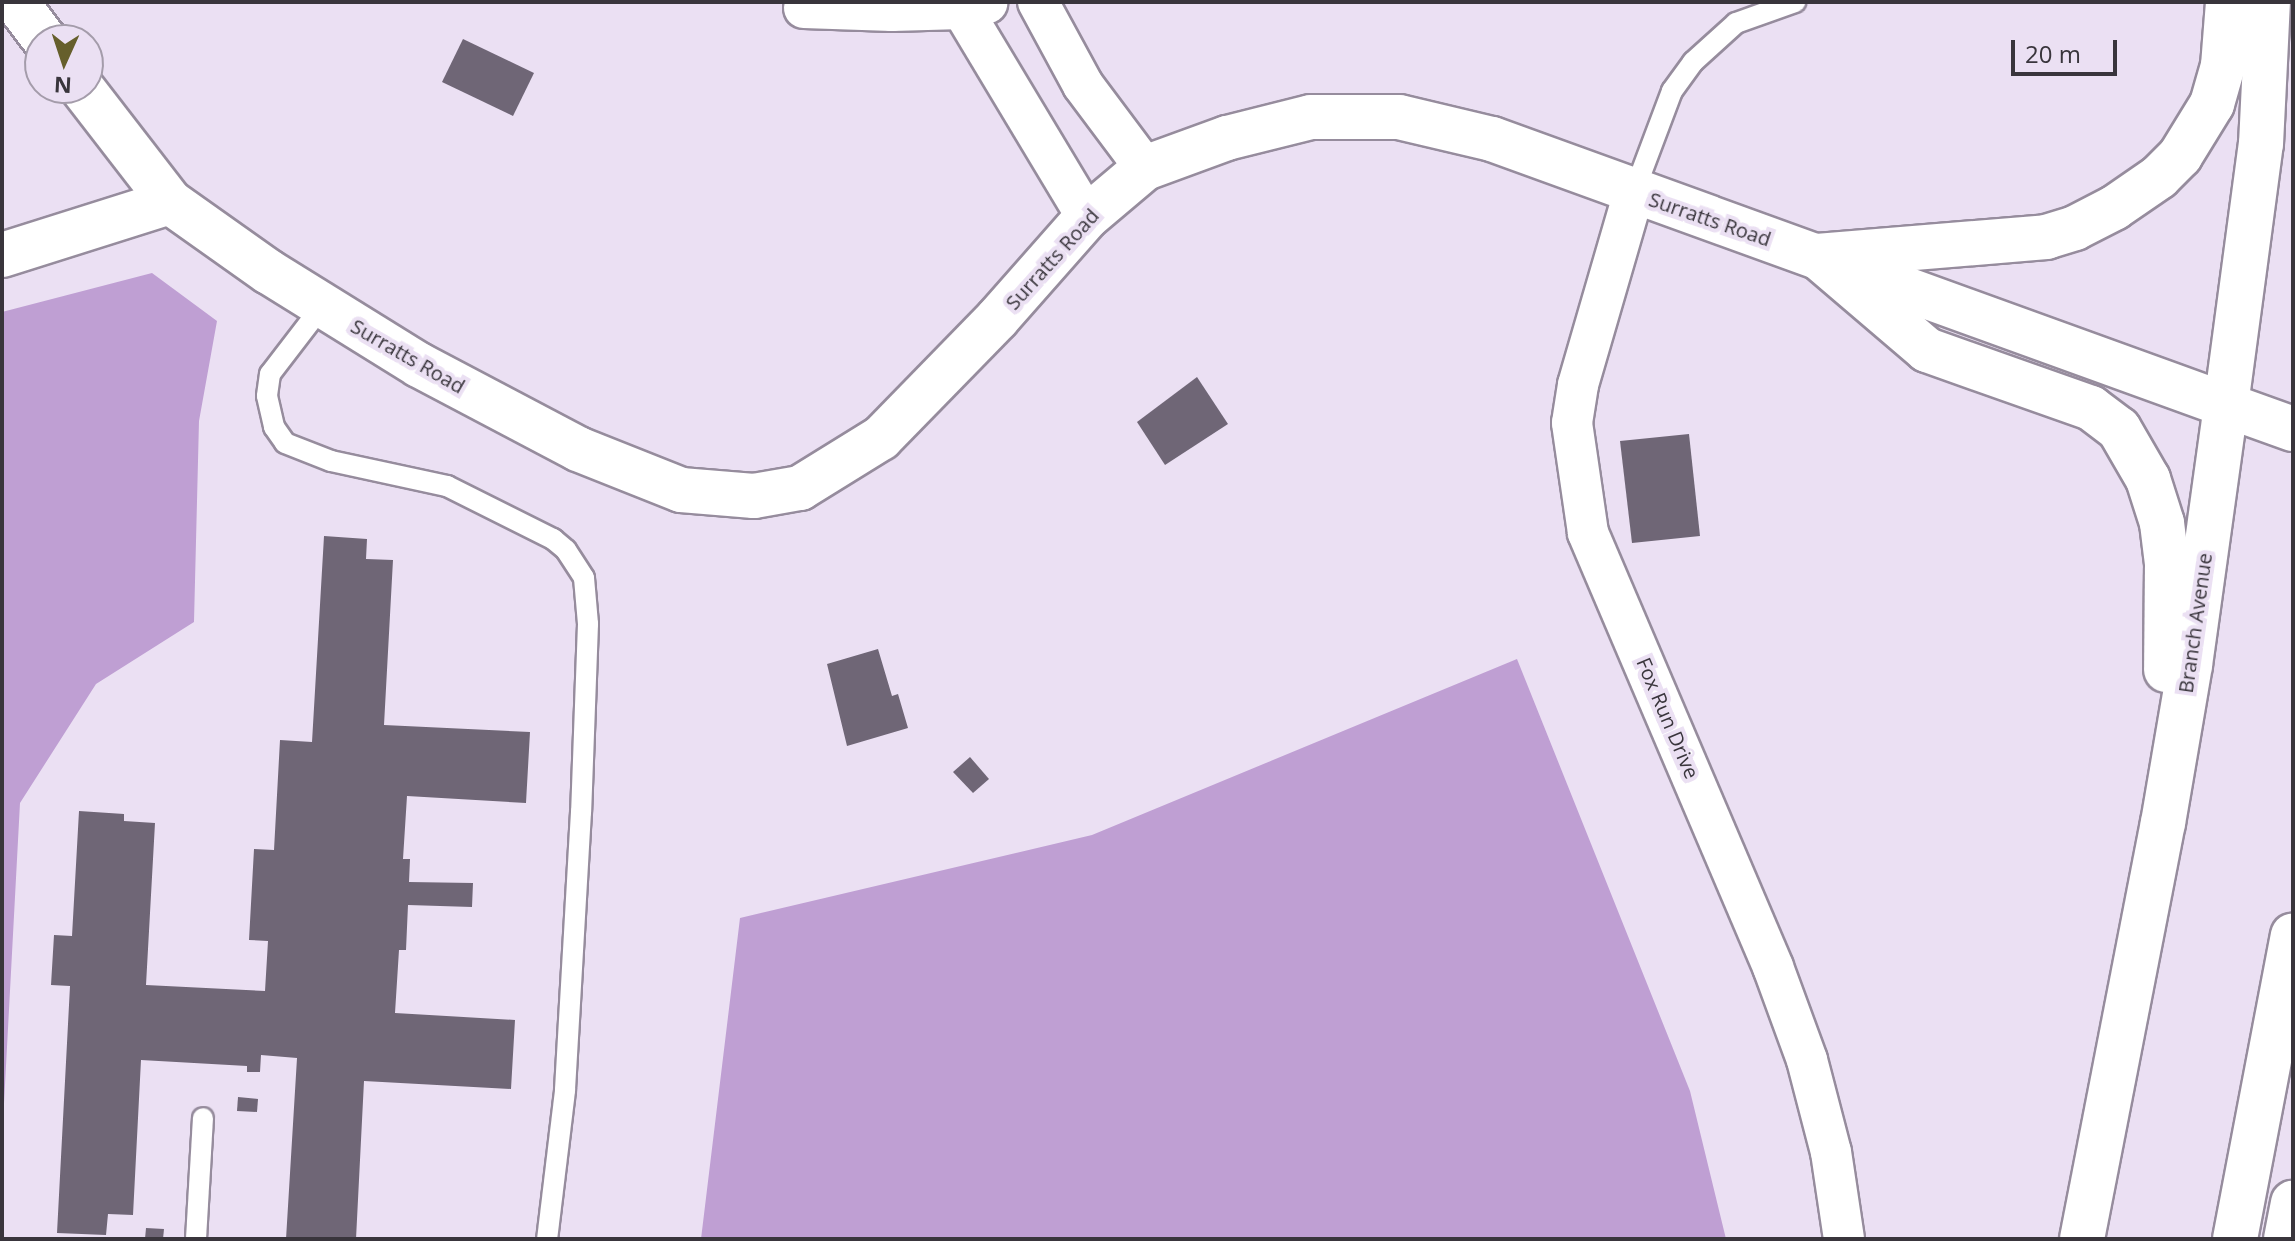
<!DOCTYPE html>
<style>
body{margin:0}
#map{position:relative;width:2295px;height:1241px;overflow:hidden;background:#ebe0f3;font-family:"Open Sans",sans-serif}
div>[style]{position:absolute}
.forest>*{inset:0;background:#bf9fd3}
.building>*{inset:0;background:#6f6676}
.roads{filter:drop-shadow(2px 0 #968c9d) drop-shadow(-2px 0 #968c9d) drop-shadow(0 2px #968c9d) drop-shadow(0 -2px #968c9d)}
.service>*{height:20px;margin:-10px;padding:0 10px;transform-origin:10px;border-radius:10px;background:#fff}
.minor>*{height:40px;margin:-20px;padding:0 20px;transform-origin:20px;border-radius:20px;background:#fff}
.tertiary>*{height:44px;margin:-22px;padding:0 22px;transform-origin:22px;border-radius:22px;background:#fff}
.secondary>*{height:44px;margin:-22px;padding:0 22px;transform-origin:22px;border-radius:22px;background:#fff}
.trunk>*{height:44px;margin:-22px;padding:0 22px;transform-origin:22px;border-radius:22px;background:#fff}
.motorway>*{height:44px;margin:-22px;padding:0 22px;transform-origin:22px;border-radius:22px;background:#fff}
span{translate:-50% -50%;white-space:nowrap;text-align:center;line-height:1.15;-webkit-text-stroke:8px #ebe0f3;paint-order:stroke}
.street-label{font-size:20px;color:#39353c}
.frame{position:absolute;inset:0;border:4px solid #39353c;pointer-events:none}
.north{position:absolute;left:24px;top:24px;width:80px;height:80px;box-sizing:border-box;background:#ebe0f3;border:2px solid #a49caa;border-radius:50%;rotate:183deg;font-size:22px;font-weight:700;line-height:32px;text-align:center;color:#39353c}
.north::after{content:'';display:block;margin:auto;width:28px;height:36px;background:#665f2c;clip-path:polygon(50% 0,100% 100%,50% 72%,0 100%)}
.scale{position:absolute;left:2011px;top:40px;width:106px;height:36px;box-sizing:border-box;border:4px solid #39353c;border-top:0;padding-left:10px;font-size:24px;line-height:28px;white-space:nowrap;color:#39353c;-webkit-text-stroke:6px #ebe0f3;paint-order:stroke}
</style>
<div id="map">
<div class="forest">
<div style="clip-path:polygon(152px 273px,217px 321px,199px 421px,194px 622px,96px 684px,20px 803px,2px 1141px,2px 312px)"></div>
<div style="clip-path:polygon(1517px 659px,1690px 1091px,1726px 1239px,701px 1239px,740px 918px,1092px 835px)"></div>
</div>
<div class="building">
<div style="clip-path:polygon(463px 39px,534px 73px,513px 116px,442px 82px)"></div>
<div style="clip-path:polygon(1197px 377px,1228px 424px,1165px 465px,1137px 422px)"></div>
<div style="clip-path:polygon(1689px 434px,1700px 536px,1632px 543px,1620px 441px)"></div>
<div style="clip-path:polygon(324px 536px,367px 539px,366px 559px,393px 560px,384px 725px,530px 732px,526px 803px,407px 796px,403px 859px,410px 859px,409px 882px,473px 883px,472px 907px,408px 905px,406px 950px,399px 950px,395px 1013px,515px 1020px,511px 1089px,364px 1081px,356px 1239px,286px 1239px,297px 1058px,261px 1055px,260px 1072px,247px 1072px,247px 1066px,141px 1060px,133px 1215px,108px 1214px,106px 1235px,57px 1233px,70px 986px,51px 985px,54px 935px,72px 936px,79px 811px,124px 814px,124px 821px,155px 823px,146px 985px,265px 991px,268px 941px,249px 940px,254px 849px,274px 850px,280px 740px,312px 742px)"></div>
<div style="clip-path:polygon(878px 649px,892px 696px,898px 694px,908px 728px,847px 746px,827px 664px)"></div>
<div style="clip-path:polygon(970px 757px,989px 779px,973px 793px,953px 772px)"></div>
<div style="clip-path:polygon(238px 1097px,258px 1099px,257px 1112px,237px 1111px)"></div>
<div style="clip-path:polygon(146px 1228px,164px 1229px,163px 1239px,145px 1239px)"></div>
</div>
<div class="roads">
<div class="service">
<div style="left:1634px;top:192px;width:108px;rotate:-69.4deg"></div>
<div style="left:1672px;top:91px;width:36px;rotate:-54deg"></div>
<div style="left:1693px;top:62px;width:58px;rotate:-42.2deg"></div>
<div style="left:1736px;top:23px;width:63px;rotate:-19.6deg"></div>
<div style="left:323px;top:305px;width:87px;rotate:127.5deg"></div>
<div style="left:270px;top:374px;width:22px;rotate:98deg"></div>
<div style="left:267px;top:396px;width:32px;rotate:77deg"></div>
<div style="left:274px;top:427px;width:19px;rotate:55deg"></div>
<div style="left:285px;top:443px;width:49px;rotate:21.4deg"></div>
<div style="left:331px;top:461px;width:119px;rotate:12.2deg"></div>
<div style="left:447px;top:486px;width:119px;rotate:26.6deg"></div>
<div style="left:553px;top:539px;width:17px;rotate:40deg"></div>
<div style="left:566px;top:550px;width:33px;rotate:57deg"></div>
<div style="left:584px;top:578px;width:46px;rotate:85deg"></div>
<div style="left:588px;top:624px;width:188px;rotate:92.1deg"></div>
<div style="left:581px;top:812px;width:279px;rotate:93.3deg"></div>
<div style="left:565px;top:1091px;width:149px;rotate:96.9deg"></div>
<div style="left:196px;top:1239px;width:121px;rotate:-86.7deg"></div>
</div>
<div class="minor">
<div style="left:1038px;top:2px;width:94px;rotate:61.5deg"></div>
<div style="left:1083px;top:85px;width:104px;rotate:53.2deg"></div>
<div style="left:804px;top:8px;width:88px;rotate:2deg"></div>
<div style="left:892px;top:11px;width:70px;rotate:-1.6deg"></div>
<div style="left:962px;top:9px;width:26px;rotate:-13deg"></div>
<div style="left:962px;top:9px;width:243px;rotate:59deg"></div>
<div style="left:1634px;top:192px;width:201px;rotate:106.2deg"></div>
<div style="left:1578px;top:385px;width:38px;rotate:99deg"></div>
<div style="left:1572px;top:423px;width:111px;rotate:81.7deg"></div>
<div style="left:1588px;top:533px;width:472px;rotate:66.9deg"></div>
<div style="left:1773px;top:967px;width:99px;rotate:69.9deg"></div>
<div style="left:1807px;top:1060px;width:95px;rotate:75.4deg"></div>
<div style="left:1831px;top:1152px;width:88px;rotate:81.5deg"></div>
</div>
<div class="tertiary">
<div style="left:16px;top:2px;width:48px;rotate:52.7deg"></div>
<div style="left:82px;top:88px;width:144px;rotate:52.3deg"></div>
<div style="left:170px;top:202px;width:121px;rotate:35.3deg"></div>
<div style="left:269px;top:272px;width:176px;rotate:31.8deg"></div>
<div style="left:419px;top:365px;width:180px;rotate:27.8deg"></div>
<div style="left:578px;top:449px;width:111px;rotate:21.7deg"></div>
<div style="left:681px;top:490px;width:73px;rotate:4.7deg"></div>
<div style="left:754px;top:496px;width:47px;rotate:-9.9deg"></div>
<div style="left:800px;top:488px;width:95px;rotate:-31.7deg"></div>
<div style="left:881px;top:438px;width:166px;rotate:-45.7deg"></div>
<div style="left:997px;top:319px;width:136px;rotate:-48.6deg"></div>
<div style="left:1087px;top:217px;width:76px;rotate:-40.2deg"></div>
<div style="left:1145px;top:168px;width:87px;rotate:-20.1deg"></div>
<div style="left:1227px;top:138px;width:87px;rotate:-14deg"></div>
<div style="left:1311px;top:117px;width:88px"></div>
<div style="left:1399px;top:117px;width:96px;rotate:13.3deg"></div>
<div style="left:1492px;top:139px;width:781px;rotate:19.92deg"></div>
<div style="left:2px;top:255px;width:176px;rotate:-17.5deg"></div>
</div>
<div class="secondary">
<div style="left:2226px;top:405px;width:71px;rotate:19.7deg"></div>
</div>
<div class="trunk">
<div style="left:1817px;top:256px;width:230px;rotate:-4.7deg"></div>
<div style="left:2046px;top:237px;width:30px;rotate:-17deg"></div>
<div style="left:2075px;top:228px;width:44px;rotate:-27.1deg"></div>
<div style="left:2114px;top:208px;width:55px;rotate:-34.6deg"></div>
<div style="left:2159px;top:177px;width:30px;rotate:-45deg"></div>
<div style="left:2180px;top:156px;width:61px;rotate:-58.4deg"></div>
<div style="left:2212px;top:104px;width:40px;rotate:-74deg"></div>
<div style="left:2223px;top:66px;width:64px;rotate:-85.5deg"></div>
<div style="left:2226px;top:405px;width:263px;rotate:-82.4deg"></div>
<div style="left:2261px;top:144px;width:142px;rotate:-87.2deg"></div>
</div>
<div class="motorway">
<div style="left:1817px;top:256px;width:145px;rotate:40.5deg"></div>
<div style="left:1927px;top:350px;width:174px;rotate:19.5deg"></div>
<div style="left:2091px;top:408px;width:35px;rotate:37deg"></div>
<div style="left:2119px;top:429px;width:58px;rotate:59.9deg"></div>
<div style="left:2148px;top:479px;width:46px;rotate:72.3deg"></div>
<div style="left:2162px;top:523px;width:41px;rotate:83deg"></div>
<div style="left:2167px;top:564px;width:106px;rotate:90.5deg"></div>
<div style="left:2082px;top:1239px;width:424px;rotate:-79deg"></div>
<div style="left:2163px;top:823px;width:160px;rotate:-80.3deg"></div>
<div style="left:2190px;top:665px;width:262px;rotate:-82.1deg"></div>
<div style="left:2235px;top:1239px;width:309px;rotate:-79.2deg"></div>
<div style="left:2286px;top:1239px;width:37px;rotate:-79deg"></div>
</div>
</div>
<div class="street-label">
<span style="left:1710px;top:219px;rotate:19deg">Surratts Road</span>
<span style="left:1052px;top:259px;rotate:-48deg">Surratts Road</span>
<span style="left:408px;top:356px;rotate:30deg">Surratts Road</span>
<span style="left:2195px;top:623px;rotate:-82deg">Branch Avenue</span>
<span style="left:1668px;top:718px;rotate:67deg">Fox Run Drive</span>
</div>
<div class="frame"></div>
<div class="north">N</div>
<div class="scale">20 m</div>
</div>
